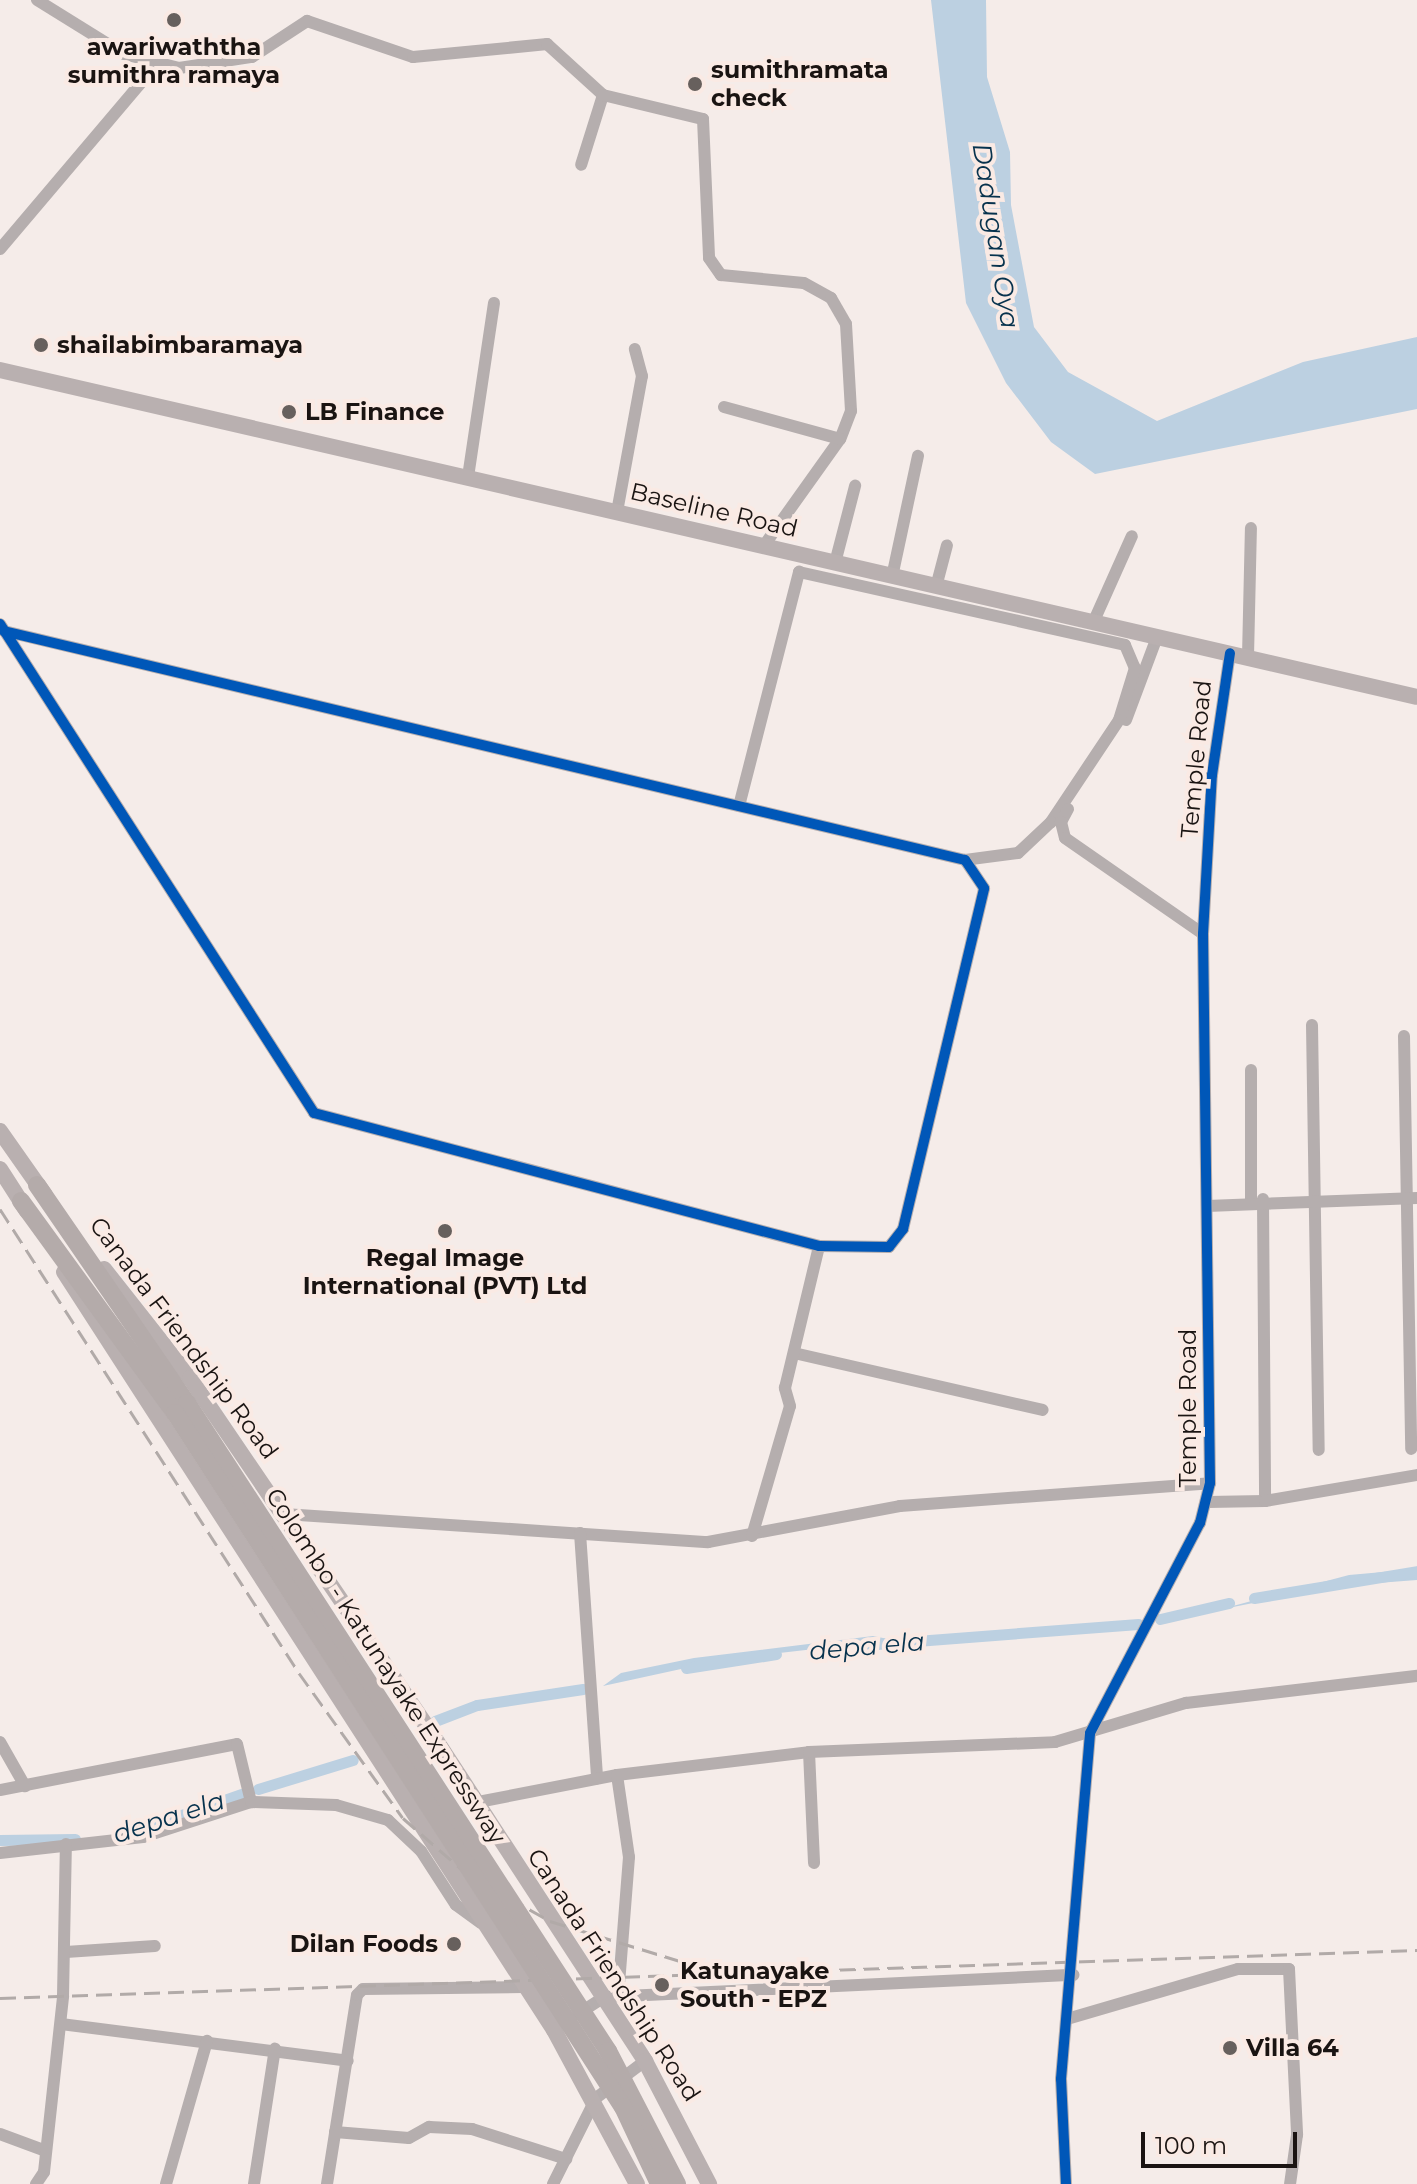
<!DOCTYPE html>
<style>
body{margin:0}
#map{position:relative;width:1417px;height:2184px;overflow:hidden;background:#f5ece9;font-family:Montserrat,sans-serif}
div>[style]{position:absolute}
.water>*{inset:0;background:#bcd0e1}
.canal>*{height:11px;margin:-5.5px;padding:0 5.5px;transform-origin:5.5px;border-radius:5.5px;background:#bcd0e1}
.minor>*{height:12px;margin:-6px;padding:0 6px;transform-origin:6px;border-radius:6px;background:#b5aeae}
.major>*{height:16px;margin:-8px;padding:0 8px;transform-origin:8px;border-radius:8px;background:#b9b0b0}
.highway>*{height:18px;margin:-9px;padding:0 9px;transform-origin:9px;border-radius:9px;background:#b4abaa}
.rail>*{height:3px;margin-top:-1.5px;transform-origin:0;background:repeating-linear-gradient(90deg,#b1aaa8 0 16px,transparent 0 24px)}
.highway-bridge>*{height:18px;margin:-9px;padding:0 9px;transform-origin:9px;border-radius:9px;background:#b4abaa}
.cycleway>*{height:10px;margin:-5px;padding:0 5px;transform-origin:5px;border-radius:5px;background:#0057b8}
.dots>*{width:22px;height:22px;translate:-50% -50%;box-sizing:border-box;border:4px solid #faeae4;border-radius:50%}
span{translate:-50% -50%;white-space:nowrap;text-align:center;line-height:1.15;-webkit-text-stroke:8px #faeae4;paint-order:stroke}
.poi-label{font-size:24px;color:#1a1412;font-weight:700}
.left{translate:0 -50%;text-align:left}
.right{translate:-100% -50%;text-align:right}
.street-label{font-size:24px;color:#1a1412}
.water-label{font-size:26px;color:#07324d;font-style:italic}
.scale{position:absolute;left:1141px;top:2132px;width:156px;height:36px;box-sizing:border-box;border:4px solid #1a1412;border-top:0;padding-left:10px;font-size:24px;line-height:28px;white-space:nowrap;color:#1a1412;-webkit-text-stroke:6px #faeae4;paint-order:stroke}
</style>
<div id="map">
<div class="water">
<div style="clip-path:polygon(931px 0,986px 0,987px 77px,1010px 152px,1011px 205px,1034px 327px,1068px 372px,1157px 421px,1303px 362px,1417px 337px,1417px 409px,1095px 474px,1051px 442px,1006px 383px,966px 303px)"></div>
<div style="clip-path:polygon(1417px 1569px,1417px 1580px,1338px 1586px,1218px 1610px,1349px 1575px)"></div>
<div style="clip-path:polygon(873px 1636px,893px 1640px,727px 1659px,603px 1686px,621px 1673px,694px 1658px)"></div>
</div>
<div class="canal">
<div style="left:1254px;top:1598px;width:165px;rotate:-9.4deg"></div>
<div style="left:1160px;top:1619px;width:71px;rotate:-13.1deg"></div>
<div style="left:864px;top:1645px;width:275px;rotate:-4.4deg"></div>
<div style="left:686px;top:1668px;width:91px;rotate:-8.8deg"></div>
<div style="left:435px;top:1721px;width:45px;rotate:-20.9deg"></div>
<div style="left:477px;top:1705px;width:107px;rotate:-8.6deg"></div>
<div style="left:258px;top:1789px;width:99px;rotate:-17deg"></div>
<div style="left:116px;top:1838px;width:133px;rotate:-19.4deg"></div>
<div style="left:0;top:1840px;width:75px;rotate:-0.8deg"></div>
</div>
<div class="minor">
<div style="left:37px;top:0;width:102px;rotate:31.8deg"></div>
<div style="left:124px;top:54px;width:57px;rotate:14.3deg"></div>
<div style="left:179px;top:68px;width:74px;rotate:-8.6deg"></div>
<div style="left:252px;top:57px;width:66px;rotate:-33.2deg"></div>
<div style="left:307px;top:21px;width:112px;rotate:18.8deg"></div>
<div style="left:413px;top:57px;width:135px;rotate:-5.5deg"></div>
<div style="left:547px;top:44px;width:76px;rotate:42.3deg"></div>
<div style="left:603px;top:95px;width:73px;rotate:107.4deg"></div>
<div style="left:603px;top:95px;width:103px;rotate:13.5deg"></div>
<div style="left:703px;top:119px;width:139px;rotate:87.5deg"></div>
<div style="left:709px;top:258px;width:21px;rotate:55deg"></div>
<div style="left:721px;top:275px;width:83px;rotate:5.5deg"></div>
<div style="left:804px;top:283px;width:31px;rotate:29deg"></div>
<div style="left:831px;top:298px;width:30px;rotate:60deg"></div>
<div style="left:846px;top:324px;width:87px;rotate:86.7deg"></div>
<div style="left:851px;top:411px;width:30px;rotate:111deg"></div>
<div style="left:840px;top:439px;width:133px;rotate:125.5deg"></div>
<div style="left:0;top:249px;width:241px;rotate:-49.7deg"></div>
<div style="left:724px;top:407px;width:120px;rotate:15.4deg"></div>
<div style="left:468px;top:477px;width:176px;rotate:-81.5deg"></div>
<div style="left:617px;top:512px;width:138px;rotate:-79.6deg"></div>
<div style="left:642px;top:376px;width:28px;rotate:-105deg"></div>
<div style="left:835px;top:563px;width:80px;rotate:-75.4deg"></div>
<div style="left:892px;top:577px;width:124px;rotate:-77.9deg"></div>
<div style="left:936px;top:587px;width:43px;rotate:-75.3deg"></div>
<div style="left:1093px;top:623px;width:95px;rotate:-65.9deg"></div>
<div style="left:0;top:624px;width:581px;rotate:57.29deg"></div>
<div style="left:314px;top:1113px;width:522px;rotate:14.75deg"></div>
<div style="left:819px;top:1246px;width:70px;rotate:0.8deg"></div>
<div style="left:889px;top:1247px;width:23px;rotate:-52deg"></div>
<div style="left:903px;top:1229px;width:350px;rotate:-76.6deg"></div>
<div style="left:984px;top:888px;width:34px;rotate:-124deg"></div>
<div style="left:965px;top:860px;width:988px;rotate:-166.6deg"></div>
<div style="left:1248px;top:657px;width:129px;rotate:-88.7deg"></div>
<div style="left:1126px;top:720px;width:89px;rotate:-69.5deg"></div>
<div style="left:739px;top:806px;width:242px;rotate:-75.6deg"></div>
<div style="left:799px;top:572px;width:334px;rotate:12.6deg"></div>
<div style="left:1125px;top:645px;width:25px;rotate:67deg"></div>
<div style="left:1135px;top:668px;width:54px;rotate:107.1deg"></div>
<div style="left:1119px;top:720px;width:123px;rotate:123.7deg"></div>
<div style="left:1051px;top:822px;width:45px;rotate:136.8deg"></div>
<div style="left:1018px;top:853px;width:53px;rotate:172.5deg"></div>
<div style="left:1068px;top:809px;width:15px;rotate:118deg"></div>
<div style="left:1061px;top:822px;width:16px;rotate:76deg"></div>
<div style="left:1065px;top:838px;width:168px;rotate:34.8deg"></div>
<div style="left:1312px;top:1025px;width:425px;rotate:89.1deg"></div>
<div style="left:1404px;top:1036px;width:413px;rotate:89deg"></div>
<div style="left:1251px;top:1070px;width:131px;rotate:90deg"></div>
<div style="left:1263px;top:1199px;width:302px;rotate:89.6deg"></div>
<div style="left:1207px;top:1206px;width:210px;rotate:-2.2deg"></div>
<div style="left:794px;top:1353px;width:255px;rotate:12.9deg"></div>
<div style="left:1208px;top:1502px;width:57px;rotate:-1deg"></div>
<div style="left:1265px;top:1501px;width:154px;rotate:-9.7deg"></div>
<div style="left:284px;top:1514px;width:425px;rotate:3.8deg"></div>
<div style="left:708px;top:1542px;width:195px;rotate:-10.6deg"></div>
<div style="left:900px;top:1506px;width:311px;rotate:-4.2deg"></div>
<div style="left:580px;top:1533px;width:246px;rotate:86deg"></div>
<div style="left:752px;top:1536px;width:135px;rotate:-73.7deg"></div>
<div style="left:790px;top:1406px;width:19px;rotate:-106deg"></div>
<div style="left:785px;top:1388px;width:146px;rotate:-76.5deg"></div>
<div style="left:0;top:1742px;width:51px;rotate:60.4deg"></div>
<div style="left:809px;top:1752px;width:111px;rotate:87.4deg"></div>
<div style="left:617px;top:1775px;width:83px;rotate:81.7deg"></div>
<div style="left:629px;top:1857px;width:139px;rotate:94.5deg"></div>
<div style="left:0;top:1790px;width:241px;rotate:-11deg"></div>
<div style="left:237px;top:1744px;width:60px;rotate:76.4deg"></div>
<div style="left:473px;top:1803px;width:147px;rotate:-11deg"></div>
<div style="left:617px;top:1775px;width:193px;rotate:-6.8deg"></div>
<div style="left:809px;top:1752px;width:246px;rotate:-2.3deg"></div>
<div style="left:1055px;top:1742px;width:137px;rotate:-16.6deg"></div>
<div style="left:1186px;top:1703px;width:233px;rotate:-6.7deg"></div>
<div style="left:0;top:1853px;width:144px;rotate:-6.4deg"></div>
<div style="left:143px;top:1837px;width:114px;rotate:-18deg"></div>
<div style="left:251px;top:1802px;width:85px;rotate:2deg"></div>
<div style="left:336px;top:1805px;width:54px;rotate:16.1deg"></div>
<div style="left:388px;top:1820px;width:45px;rotate:43.2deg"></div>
<div style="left:421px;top:1851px;width:64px;rotate:57.1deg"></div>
<div style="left:456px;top:1905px;width:31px;rotate:36deg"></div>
<div style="left:66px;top:1952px;width:89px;rotate:-3.9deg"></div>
<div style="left:578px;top:2014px;width:31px;rotate:-33deg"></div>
<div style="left:604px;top:1997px;width:470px;rotate:-2.7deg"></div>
<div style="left:1067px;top:2019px;width:178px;rotate:-16.3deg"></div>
<div style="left:1238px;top:1969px;width:51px"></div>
<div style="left:1289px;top:1969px;width:166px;rotate:87.2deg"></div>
<div style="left:1297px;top:2135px;width:49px;rotate:98.1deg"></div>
<div style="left:61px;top:2024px;width:289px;rotate:7.3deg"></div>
<div style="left:335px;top:2132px;width:74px;rotate:4.6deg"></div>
<div style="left:409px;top:2138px;width:23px;rotate:-29deg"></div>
<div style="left:429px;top:2127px;width:43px;rotate:2.7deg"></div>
<div style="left:472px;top:2129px;width:99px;rotate:17.7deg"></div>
<div style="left:0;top:2134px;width:49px;rotate:20.3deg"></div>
<div style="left:36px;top:2184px;width:14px;rotate:-56deg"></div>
<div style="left:44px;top:2172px;width:177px;rotate:-83.8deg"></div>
<div style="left:63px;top:1996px;width:152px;rotate:-88.9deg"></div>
<div style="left:166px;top:2184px;width:149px;rotate:-74deg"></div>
<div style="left:254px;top:2184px;width:137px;rotate:-81.2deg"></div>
<div style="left:327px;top:2184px;width:191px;rotate:-81deg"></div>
<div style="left:357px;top:1995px;width:8px;rotate:-45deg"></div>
<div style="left:363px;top:1989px;width:160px;rotate:-0.7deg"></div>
<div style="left:553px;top:2184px;width:96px;rotate:-63.4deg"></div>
<div style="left:596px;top:2098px;width:61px;rotate:-37.1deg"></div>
<div style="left:1066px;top:2184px;width:105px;rotate:-92.7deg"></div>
<div style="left:1061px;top:2079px;width:347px;rotate:-85.2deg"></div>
<div style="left:1090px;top:1733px;width:237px;rotate:-62.4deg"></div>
<div style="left:1200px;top:1523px;width:41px;rotate:-76deg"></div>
<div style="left:1210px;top:1483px;width:549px;rotate:-90.73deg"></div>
<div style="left:1203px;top:934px;width:159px;rotate:-86.8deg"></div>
<div style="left:1212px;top:775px;width:123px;rotate:-81.6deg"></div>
</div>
<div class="major">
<div style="left:0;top:370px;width:1454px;rotate:12.99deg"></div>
<div style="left:0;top:1131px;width:78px;rotate:54.9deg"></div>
<div style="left:0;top:1169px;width:50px;rotate:57.3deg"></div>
<div style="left:104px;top:1269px;width:139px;rotate:51.7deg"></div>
<div style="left:190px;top:1378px;width:434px;rotate:55.8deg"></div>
<div style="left:434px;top:1737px;width:387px;rotate:56.9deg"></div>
<div style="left:645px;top:2061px;width:139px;rotate:62.5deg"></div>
<div style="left:64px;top:1272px;width:903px;rotate:57.12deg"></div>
<div style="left:554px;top:2030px;width:175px;rotate:61.7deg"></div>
</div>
<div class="highway">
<div style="left:37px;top:1185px;width:265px;rotate:55.5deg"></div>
<div style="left:21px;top:1201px;width:262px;rotate:54deg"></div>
</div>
<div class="rail">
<div style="left:0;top:1209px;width:552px;rotate:57.2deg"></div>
<div style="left:299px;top:1673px;width:178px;rotate:54.4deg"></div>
<div style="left:403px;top:1818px;width:85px;rotate:41.2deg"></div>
<div style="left:467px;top:1874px;width:95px;rotate:29.5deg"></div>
<div style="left:550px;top:1921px;width:153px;rotate:17.1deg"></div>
<div style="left:0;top:1998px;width:1418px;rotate:-1.94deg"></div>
</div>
<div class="highway-bridge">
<div style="left:187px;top:1403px;width:773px;rotate:56.99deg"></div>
<div style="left:608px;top:2051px;width:150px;rotate:62.6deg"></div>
<div style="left:175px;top:1413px;width:826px;rotate:57.16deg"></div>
<div style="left:623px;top:2107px;width:85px;rotate:64.9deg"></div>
</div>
<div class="cycleway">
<div style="left:0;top:624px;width:581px;rotate:57.29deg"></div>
<div style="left:314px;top:1113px;width:522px;rotate:14.75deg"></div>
<div style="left:819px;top:1246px;width:70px;rotate:0.8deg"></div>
<div style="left:889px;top:1247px;width:23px;rotate:-52deg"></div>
<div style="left:903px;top:1229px;width:350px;rotate:-76.6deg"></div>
<div style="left:984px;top:888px;width:34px;rotate:-124deg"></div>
<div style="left:965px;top:860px;width:988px;rotate:-166.6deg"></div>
<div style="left:1066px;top:2184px;width:105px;rotate:-92.7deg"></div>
<div style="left:1061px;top:2079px;width:347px;rotate:-85.2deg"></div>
<div style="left:1090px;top:1733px;width:237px;rotate:-62.4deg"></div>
<div style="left:1200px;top:1523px;width:41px;rotate:-76deg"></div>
<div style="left:1210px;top:1483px;width:549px;rotate:-90.73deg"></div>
<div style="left:1203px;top:934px;width:159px;rotate:-86.8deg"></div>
<div style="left:1212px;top:775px;width:123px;rotate:-81.6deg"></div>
</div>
<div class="dots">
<div style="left:174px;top:20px;background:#67605d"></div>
<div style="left:695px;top:84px;background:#67605d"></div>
<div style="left:41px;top:345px;background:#67605d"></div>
<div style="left:289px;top:412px;background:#67605d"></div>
<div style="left:445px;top:1231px;background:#67605d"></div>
<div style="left:454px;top:1944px;background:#67605d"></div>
<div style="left:662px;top:1985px;background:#67605d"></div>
<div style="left:1230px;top:2048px;background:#67605d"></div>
</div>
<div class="poi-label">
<span style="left:174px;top:61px">awariwaththa<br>sumithra ramaya</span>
<span class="left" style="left:711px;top:84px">sumithramata<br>check</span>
<span class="left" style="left:57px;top:345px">shailabimbaramaya</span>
<span class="left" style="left:305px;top:412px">LB Finance</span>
<span style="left:445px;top:1272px">Regal Image<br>International (PVT) Ltd</span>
<span class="right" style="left:438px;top:1944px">Dilan Foods</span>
<span class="left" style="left:680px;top:1985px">Katunayake<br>South - EPZ</span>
<span class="left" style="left:1246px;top:2048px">Villa 64</span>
</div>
<div class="street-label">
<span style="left:714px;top:510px;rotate:13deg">Baseline Road</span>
<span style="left:1196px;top:759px;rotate:-85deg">Temple Road</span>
<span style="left:184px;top:1338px;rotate:53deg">Canada Friendship Road</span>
<span style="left:1188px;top:1408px;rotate:-90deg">Temple Road</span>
<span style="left:386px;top:1666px;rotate:57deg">Colombo - Katunayake Expressway</span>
<span style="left:614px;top:1975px;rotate:57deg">Canada Friendship Road</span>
</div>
<div class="water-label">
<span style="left:995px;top:236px;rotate:81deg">Dadugan Oya</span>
<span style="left:867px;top:1647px;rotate:-5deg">depa ela</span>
<span style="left:169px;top:1818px;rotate:-18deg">depa ela</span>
</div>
<div class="scale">100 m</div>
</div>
